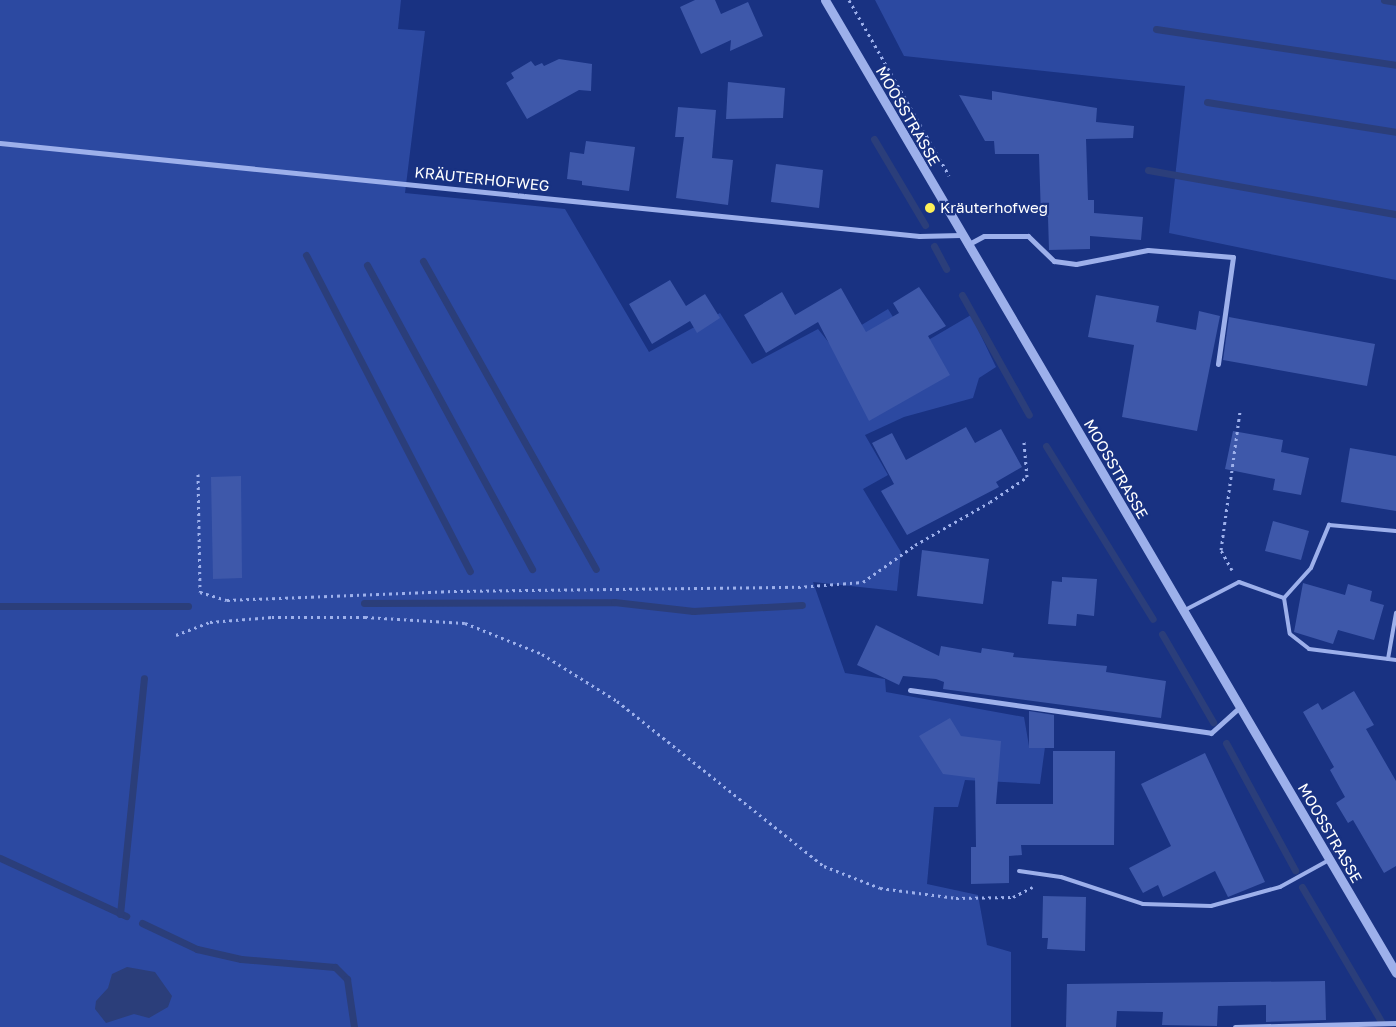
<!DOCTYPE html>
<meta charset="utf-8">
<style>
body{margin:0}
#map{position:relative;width:1396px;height:1027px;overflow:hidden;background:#193282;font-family:"Golos Text",sans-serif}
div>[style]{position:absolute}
.green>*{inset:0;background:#2c49a1}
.water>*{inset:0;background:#2b3e7a}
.stream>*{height:7px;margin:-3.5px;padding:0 3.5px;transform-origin:3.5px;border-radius:3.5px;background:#2b3e7a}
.building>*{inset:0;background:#3e58aa}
.path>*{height:3px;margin-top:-1.5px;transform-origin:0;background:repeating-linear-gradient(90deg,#9db0eb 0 2.5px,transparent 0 6.5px)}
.service>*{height:4px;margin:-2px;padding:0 2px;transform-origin:2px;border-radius:2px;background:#9db0eb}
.minor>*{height:5px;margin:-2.5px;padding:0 2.5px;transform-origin:2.5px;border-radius:2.5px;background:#9db0eb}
.tertiary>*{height:9px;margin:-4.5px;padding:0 4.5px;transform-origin:4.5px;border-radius:4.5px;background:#9db0eb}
.dots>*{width:14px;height:14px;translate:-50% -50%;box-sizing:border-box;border:2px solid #193282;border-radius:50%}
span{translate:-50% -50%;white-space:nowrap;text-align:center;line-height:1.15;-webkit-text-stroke:4.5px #193282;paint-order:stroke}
.street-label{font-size:15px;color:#fff}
.poi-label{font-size:15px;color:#fff}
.left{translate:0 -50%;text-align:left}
</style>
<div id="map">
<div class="green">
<div style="clip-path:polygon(0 0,401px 0,398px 29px,425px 31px,405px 193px,565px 209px,649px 352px,720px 313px,752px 364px,818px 329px,830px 344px,888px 309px,913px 349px,971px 315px,996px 367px,979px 378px,973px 398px,904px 417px,865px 435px,888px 475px,863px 489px,901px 552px,897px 591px,813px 582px,845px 673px,885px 679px,886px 692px,1024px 717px,1029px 746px,1045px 747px,1040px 784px,965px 780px,958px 807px,934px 807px,927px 884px,978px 895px,987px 945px,1011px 952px,1011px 1027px,0 1027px)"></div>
<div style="clip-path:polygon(875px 0,1396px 0,1396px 280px,1169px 233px,1185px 86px,904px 56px)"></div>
</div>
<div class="water">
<div style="clip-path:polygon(127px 967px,155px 972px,172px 996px,168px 1007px,149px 1018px,134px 1014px,106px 1023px,95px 1009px,96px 1001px,108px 988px,112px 974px)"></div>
</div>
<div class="stream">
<div style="left:1384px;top:0;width:12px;rotate:9deg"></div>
<div style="left:1156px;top:29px;width:243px;rotate:8.5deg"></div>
<div style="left:1207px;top:102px;width:191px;rotate:9deg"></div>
<div style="left:874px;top:139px;width:100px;rotate:59.3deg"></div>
<div style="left:1148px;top:170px;width:252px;rotate:10.1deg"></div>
<div style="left:934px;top:246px;width:26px;rotate:62deg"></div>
<div style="left:306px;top:255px;width:356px;rotate:62.6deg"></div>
<div style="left:423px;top:261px;width:353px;rotate:60.7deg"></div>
<div style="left:367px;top:265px;width:346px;rotate:61.5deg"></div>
<div style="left:962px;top:295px;width:137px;rotate:60.8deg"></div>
<div style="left:1046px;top:446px;width:203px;rotate:58.3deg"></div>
<div style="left:364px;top:603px;width:250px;rotate:-0.2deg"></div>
<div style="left:614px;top:602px;width:80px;rotate:6.5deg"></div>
<div style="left:693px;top:611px;width:109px;rotate:-3.2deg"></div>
<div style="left:0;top:606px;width:188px"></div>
<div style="left:1162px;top:634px;width:102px;rotate:59.9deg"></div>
<div style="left:1226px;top:743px;width:145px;rotate:61.5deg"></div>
<div style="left:0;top:858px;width:139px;rotate:24.7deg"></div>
<div style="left:1302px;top:887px;width:156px;rotate:59.5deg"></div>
<div style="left:120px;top:914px;width:237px;rotate:-84.2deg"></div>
<div style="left:142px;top:923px;width:61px;rotate:25.3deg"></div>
<div style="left:197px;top:949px;width:45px;rotate:12.8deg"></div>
<div style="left:241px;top:959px;width:94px;rotate:4.9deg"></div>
<div style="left:335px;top:967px;width:17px;rotate:45deg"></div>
<div style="left:347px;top:979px;width:49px;rotate:81.7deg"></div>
</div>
<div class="building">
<div style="clip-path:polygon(695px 0,715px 0,721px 14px,748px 2px,763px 36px,730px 51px,731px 40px,701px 54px,680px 7px)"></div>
<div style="clip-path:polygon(559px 59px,592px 64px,591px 91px,579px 90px,527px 119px,506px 83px,514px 78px,511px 73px,531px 61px,535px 66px,542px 63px,544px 66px)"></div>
<div style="clip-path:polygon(728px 82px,785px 88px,783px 118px,726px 119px)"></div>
<div style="clip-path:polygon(992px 91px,1097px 108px,1096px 122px,1134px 126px,1133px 138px,1086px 139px,1088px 200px,1094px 200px,1094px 213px,1143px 217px,1141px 240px,1090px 236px,1090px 249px,1049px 250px,1048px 217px,1041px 217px,1039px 154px,995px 154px,994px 141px,985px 141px,959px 95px,992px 100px)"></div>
<div style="clip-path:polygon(678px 107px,716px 110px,712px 158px,733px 160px,728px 205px,676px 198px,684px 137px,675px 137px)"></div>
<div style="clip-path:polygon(586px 141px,635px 147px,629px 191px,582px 185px,582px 181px,567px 179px,570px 152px,584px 154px)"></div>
<div style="clip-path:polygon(776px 164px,823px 170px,819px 208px,771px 202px)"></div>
<div style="clip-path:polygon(670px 280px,686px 306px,705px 294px,720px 318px,697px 333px,690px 321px,652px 344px,629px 304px)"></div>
<div style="clip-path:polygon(919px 287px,946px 326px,928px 336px,950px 375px,869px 421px,818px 322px,766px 353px,744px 315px,782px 292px,795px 315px,841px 288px,866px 332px,899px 313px,893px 303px)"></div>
<div style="clip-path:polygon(1096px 295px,1159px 306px,1156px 322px,1196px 330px,1199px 311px,1220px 316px,1197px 431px,1122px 417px,1134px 345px,1088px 337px)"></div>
<div style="clip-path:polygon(1229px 317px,1375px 344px,1367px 386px,1223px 360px)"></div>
<div style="clip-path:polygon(966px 427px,975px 443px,1001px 429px,1022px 467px,996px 482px,999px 487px,907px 535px,881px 491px,894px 484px,872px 443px,892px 433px,906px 460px)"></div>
<div style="clip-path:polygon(1233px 431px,1283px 440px,1281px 452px,1309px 458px,1301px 495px,1273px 490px,1275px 479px,1225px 469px)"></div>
<div style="clip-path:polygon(1350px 448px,1396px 456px,1396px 511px,1341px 502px)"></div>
<div style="clip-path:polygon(241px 476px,242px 578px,213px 579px,211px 477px)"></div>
<div style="clip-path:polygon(1273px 521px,1309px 531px,1301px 560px,1265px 551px)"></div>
<div style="clip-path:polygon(922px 550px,989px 559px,983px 604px,917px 596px)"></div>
<div style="clip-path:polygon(1062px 577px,1097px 579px,1094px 616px,1077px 614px,1076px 626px,1048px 624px,1052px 581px,1062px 582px)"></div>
<div style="clip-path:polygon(1303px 583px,1345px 595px,1348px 584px,1372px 591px,1370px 601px,1384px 605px,1374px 640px,1338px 630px,1333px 644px,1294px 632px)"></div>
<div style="clip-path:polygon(876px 625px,939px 656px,941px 646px,981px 653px,982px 648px,1014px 653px,1013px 657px,1107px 666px,1106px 672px,1166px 681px,1161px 718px,943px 689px,944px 682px,936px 679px,903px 676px,899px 685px,857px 665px)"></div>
<div style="clip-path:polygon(1354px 691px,1374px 725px,1366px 729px,1396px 781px,1396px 866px,1384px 873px,1353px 820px,1348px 823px,1336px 803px,1345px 797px,1330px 770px,1334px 767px,1303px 712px,1318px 703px,1322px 710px)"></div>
<div style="clip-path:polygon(1029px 711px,1054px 715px,1054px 748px,1029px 748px)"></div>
<div style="clip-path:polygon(950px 718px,961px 736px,1001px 741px,996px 804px,1053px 804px,1053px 751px,1115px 751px,1114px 845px,1021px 845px,1022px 855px,1009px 856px,1009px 883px,971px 884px,971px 847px,976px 847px,975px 778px,943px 774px,919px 736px)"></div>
<div style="clip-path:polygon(1205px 753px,1265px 882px,1228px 897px,1215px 871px,1163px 897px,1158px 885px,1143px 893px,1129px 868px,1171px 846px,1141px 784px)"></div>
<div style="clip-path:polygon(1043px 896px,1086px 897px,1085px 951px,1047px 949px,1048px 938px,1042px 938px)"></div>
<div style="clip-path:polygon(1325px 981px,1326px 1020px,1266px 1022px,1266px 1005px,1218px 1006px,1217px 1026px,1162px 1025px,1163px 1012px,1117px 1011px,1116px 1027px,1066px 1027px,1067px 984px)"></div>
</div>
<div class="path">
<div style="left:849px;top:0;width:202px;rotate:60.3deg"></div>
<div style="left:198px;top:474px;width:118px;rotate:89deg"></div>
<div style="left:200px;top:592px;width:28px;rotate:17deg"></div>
<div style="left:227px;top:600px;width:227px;rotate:-2.3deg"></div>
<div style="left:454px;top:591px;width:344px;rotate:-0.7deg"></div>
<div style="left:798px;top:587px;width:65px;rotate:-4.4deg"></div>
<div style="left:863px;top:582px;width:64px;rotate:-35.4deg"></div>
<div style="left:915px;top:545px;width:86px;rotate:-29.8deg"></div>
<div style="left:990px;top:502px;width:45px;rotate:-34deg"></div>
<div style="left:1027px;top:477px;width:38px;rotate:-95deg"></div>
<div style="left:1232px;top:570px;width:23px;rotate:-119deg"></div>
<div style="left:1221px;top:550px;width:140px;rotate:-82.2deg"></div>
<div style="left:176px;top:635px;width:36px;rotate:-21deg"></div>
<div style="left:210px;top:622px;width:62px;rotate:-4.6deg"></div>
<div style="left:272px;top:617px;width:93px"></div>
<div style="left:365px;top:617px;width:100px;rotate:3.4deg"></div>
<div style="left:465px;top:623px;width:83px;rotate:21.9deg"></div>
<div style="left:542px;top:654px;width:89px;rotate:32.1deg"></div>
<div style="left:617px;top:701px;width:265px;rotate:38.6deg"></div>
<div style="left:824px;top:866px;width:60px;rotate:21.4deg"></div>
<div style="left:880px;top:888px;width:77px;rotate:7.5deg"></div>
<div style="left:956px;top:898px;width:57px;rotate:-1deg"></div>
<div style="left:1013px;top:897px;width:22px;rotate:-27deg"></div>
</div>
<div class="service">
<div style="left:1284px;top:598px;width:40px;rotate:-48deg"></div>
<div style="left:1311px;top:568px;width:47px;rotate:-67.3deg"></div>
<div style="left:1329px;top:525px;width:67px;rotate:5.1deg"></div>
<div style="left:1183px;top:611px;width:63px;rotate:-27.4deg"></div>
<div style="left:1239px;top:582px;width:48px;rotate:19.6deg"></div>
<div style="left:1284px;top:598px;width:36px;rotate:81deg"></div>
<div style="left:1290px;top:634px;width:24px;rotate:38deg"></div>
<div style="left:1309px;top:649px;width:88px;rotate:7.2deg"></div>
<div style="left:1388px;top:659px;width:47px;rotate:-80.1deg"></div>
<div style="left:1019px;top:871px;width:42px;rotate:8.1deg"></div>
<div style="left:1061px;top:877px;width:86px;rotate:18.2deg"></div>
<div style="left:1143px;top:904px;width:68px;rotate:1.7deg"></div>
<div style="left:1211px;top:906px;width:72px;rotate:-15.4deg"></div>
<div style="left:1280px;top:887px;width:56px;rotate:-28.9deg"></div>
</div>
<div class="minor">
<div style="left:0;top:143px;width:924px;rotate:5.78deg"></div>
<div style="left:919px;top:236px;width:42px;rotate:-1.4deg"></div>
<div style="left:967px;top:245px;width:19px;rotate:-28deg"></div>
<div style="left:984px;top:236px;width:44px"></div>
<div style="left:1028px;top:236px;width:36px;rotate:44deg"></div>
<div style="left:1054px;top:261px;width:22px;rotate:8deg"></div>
<div style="left:1076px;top:264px;width:73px;rotate:-11deg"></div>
<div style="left:1148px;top:250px;width:85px;rotate:4.7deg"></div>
<div style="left:1233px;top:257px;width:108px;rotate:98deg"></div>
<div style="left:910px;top:690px;width:304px;rotate:8.1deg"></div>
<div style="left:1211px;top:733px;width:39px;rotate:-42deg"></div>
<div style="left:1235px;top:1027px;width:161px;rotate:-1.4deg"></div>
</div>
<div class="tertiary">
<div style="left:825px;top:0;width:1128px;rotate:59.59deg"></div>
</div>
<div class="dots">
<div style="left:930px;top:208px;background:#fef058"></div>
</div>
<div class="street-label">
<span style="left:908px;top:116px;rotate:60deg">MOOSSTRASSE</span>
<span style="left:482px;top:179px;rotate:6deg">KRÄUTERHOFWEG</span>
<span style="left:1116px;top:469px;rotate:60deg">MOOSSTRASSE</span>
<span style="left:1330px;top:833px;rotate:60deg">MOOSSTRASSE</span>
</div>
<div class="poi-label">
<span class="left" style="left:940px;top:208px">Kräuterhofweg</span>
</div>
</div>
